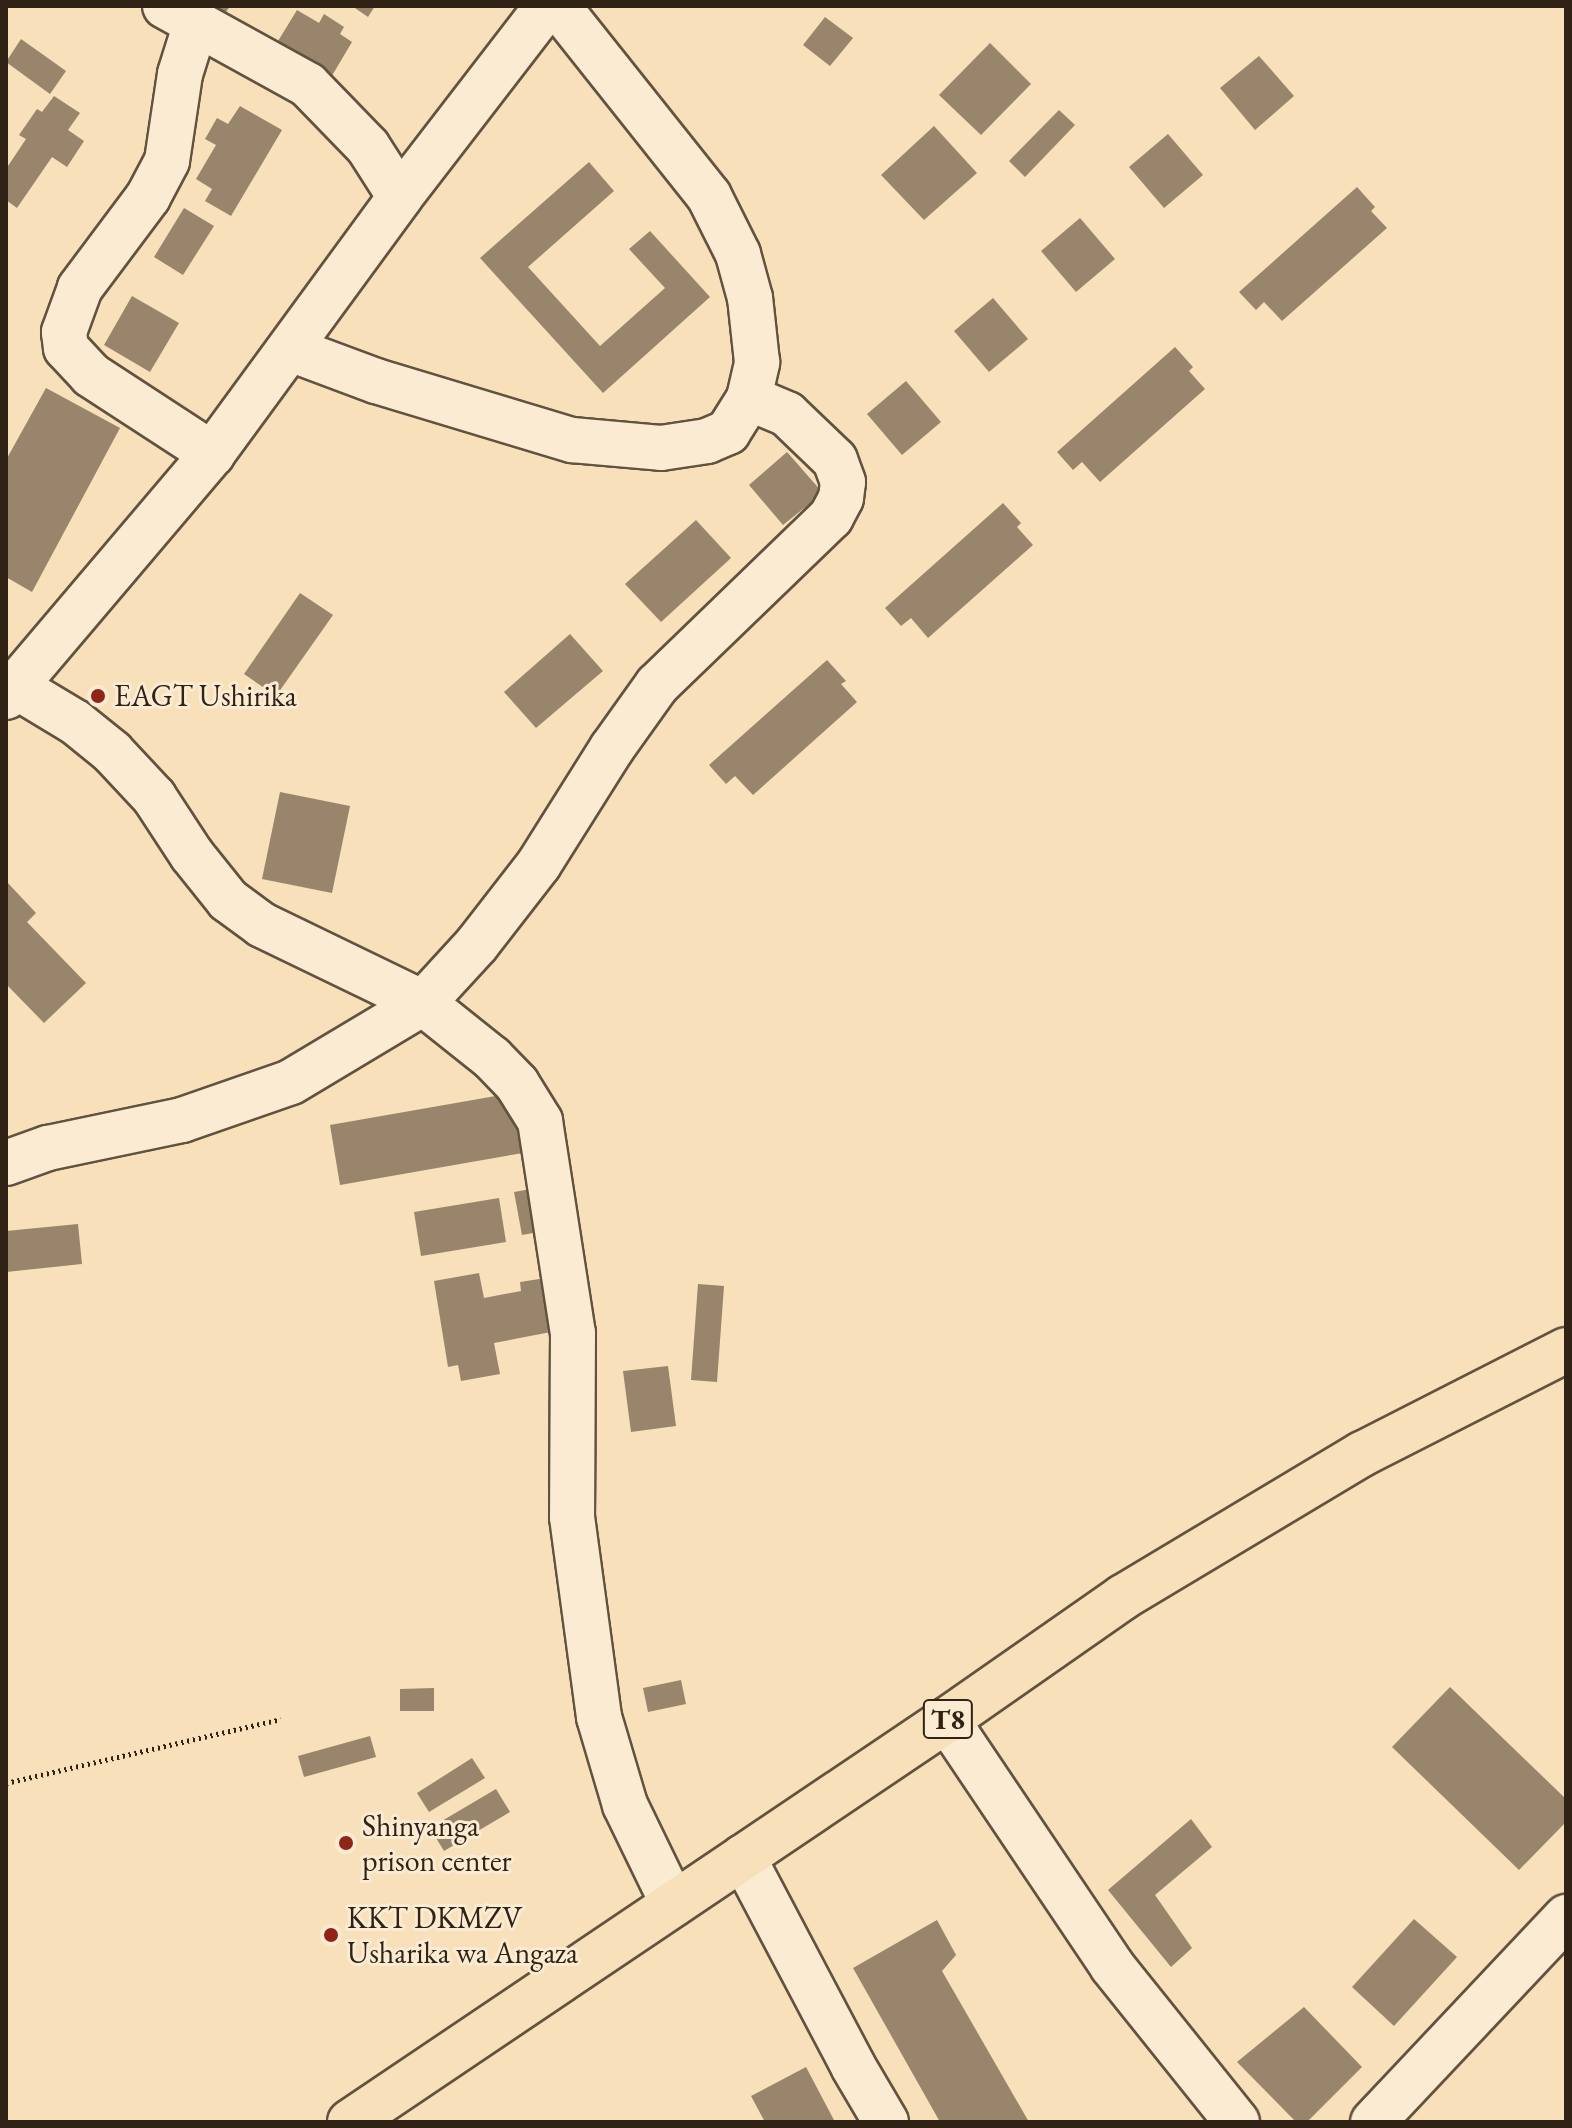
<!DOCTYPE html>
<style>
body{margin:0}
#map{position:relative;width:1572px;height:2128px;overflow:hidden;background:#f7e0ba;font-family:"EB Garamond",serif}
div>[style]{position:absolute}
.building>*{inset:0;background:#98856b}
.path>*{height:5px;margin-top:-2.5px;transform-origin:0;background:repeating-linear-gradient(90deg,#312216 0 2px,transparent 0 6px)}
.roads{filter:drop-shadow(2px 0 #62523f) drop-shadow(-2px 0 #62523f) drop-shadow(0 2px #62523f) drop-shadow(0 -2px #62523f)}
.minor>*{height:44px;margin:-22px;padding:0 22px;transform-origin:22px;border-radius:22px;background:#faebd2}
.highway>*{height:44px;margin:-22px;padding:0 22px;transform-origin:22px;border-radius:22px;background:#f7e0ba}
.dots>*{width:22px;height:22px;translate:-50% -50%;box-sizing:border-box;border:4px solid #faebd2;border-radius:50%}
span{translate:-50% -50%;white-space:nowrap;text-align:center;line-height:1.15;-webkit-text-stroke:6px #faebd2;paint-order:stroke}
.shield-label span{padding:2px 6px;background:#faebd2;border:2px solid;border-radius:6px;-webkit-text-stroke-width:0}
.shield-label{font-size:28px;color:#312216;font-weight:700}
.poi-label{font-size:30px;color:#312216}
.left{translate:0 -50%;text-align:left}
.frame{position:absolute;inset:0;border:8px solid #312216;pointer-events:none}
</style>
<div id="map">
<div class="building">
<div style="clip-path:polygon(195px 6px,230px 6px,220px 21px)"></div>
<div style="clip-path:polygon(352px 6px,375px 6px,368px 17px)"></div>
<div style="clip-path:polygon(297px 10px,319px 23px,324px 14px,344px 27px,340px 34px,352px 42px,330px 79px,275px 46px)"></div>
<div style="clip-path:polygon(825px 17px,853px 38px,830px 66px,803px 45px)"></div>
<div style="clip-path:polygon(21px 39px,66px 71px,50px 94px,6px 62px)"></div>
<div style="clip-path:polygon(990px 43px,1031px 84px,981px 135px,939px 95px)"></div>
<div style="clip-path:polygon(1259px 56px,1294px 96px,1255px 130px,1220px 88px)"></div>
<div style="clip-path:polygon(54px 96px,80px 113px,68px 130px,84px 141px,67px 167px,52px 157px,17px 208px,6px 200px,6px 169px,26px 139px,19px 135px,37px 109px,42px 112px)"></div>
<div style="clip-path:polygon(240px 106px,282px 130px,231px 216px,205px 201px,212px 189px,196px 179px,216px 145px,205px 139px,217px 118px,228px 124px)"></div>
<div style="clip-path:polygon(1059px 110px,1075px 125px,1025px 177px,1009px 161px)"></div>
<div style="clip-path:polygon(934px 126px,977px 173px,924px 220px,881px 175px)"></div>
<div style="clip-path:polygon(1168px 134px,1203px 175px,1164px 208px,1129px 167px)"></div>
<div style="clip-path:polygon(589px 162px,614px 191px,528px 267px,600px 346px,665px 288px,629px 249px,650px 231px,710px 297px,603px 393px,480px 258px)"></div>
<div style="clip-path:polygon(1357px 187px,1375px 207px,1371px 211px,1387px 228px,1282px 321px,1264px 302px,1256px 310px,1239px 292px)"></div>
<div style="clip-path:polygon(184px 208px,214px 226px,183px 275px,154px 257px)"></div>
<div style="clip-path:polygon(1080px 218px,1115px 259px,1076px 292px,1041px 251px)"></div>
<div style="clip-path:polygon(132px 296px,179px 323px,150px 372px,104px 345px)"></div>
<div style="clip-path:polygon(993px 298px,1028px 339px,989px 372px,954px 331px)"></div>
<div style="clip-path:polygon(1175px 347px,1193px 367px,1189px 371px,1205px 389px,1100px 482px,1082px 462px,1073px 470px,1057px 452px)"></div>
<div style="clip-path:polygon(906px 381px,941px 422px,902px 455px,867px 414px)"></div>
<div style="clip-path:polygon(46px 388px,120px 428px,32px 592px,6px 577px,6px 460px)"></div>
<div style="clip-path:polygon(787px 452px,823px 493px,783px 525px,749px 485px)"></div>
<div style="clip-path:polygon(1003px 503px,1021px 523px,1017px 527px,1033px 545px,928px 638px,911px 618px,901px 626px,885px 608px)"></div>
<div style="clip-path:polygon(696px 520px,731px 558px,661px 622px,625px 584px)"></div>
<div style="clip-path:polygon(300px 593px,333px 615px,276px 696px,244px 674px)"></div>
<div style="clip-path:polygon(570px 634px,603px 671px,536px 728px,504px 692px)"></div>
<div style="clip-path:polygon(827px 660px,846px 681px,841px 684px,857px 702px,753px 795px,735px 776px,726px 784px,709px 765px)"></div>
<div style="clip-path:polygon(280px 792px,350px 806px,332px 893px,262px 879px)"></div>
<div style="clip-path:polygon(6px 881px,36px 913px,27px 922px,86px 983px,44px 1023px,6px 984px)"></div>
<div style="clip-path:polygon(513px 1093px,523px 1153px,340px 1185px,330px 1125px)"></div>
<div style="clip-path:polygon(542px 1187px,550px 1230px,522px 1235px,514px 1192px)"></div>
<div style="clip-path:polygon(499px 1198px,506px 1242px,421px 1256px,414px 1212px)"></div>
<div style="clip-path:polygon(78px 1224px,82px 1264px,6px 1272px,6px 1231px)"></div>
<div style="clip-path:polygon(479px 1273px,484px 1298px,521px 1291px,520px 1282px,546px 1278px,556px 1331px,494px 1343px,500px 1374px,461px 1381px,458px 1365px,448px 1367px,434px 1281px)"></div>
<div style="clip-path:polygon(698px 1284px,724px 1286px,717px 1382px,691px 1380px)"></div>
<div style="clip-path:polygon(668px 1366px,676px 1426px,631px 1432px,623px 1371px)"></div>
<div style="clip-path:polygon(681px 1680px,686px 1704px,648px 1712px,643px 1688px)"></div>
<div style="clip-path:polygon(1450px 1687px,1566px 1799px,1566px 1822px,1519px 1870px,1392px 1747px)"></div>
<div style="clip-path:polygon(434px 1688px,434px 1711px,400px 1711px,400px 1689px)"></div>
<div style="clip-path:polygon(370px 1736px,376px 1757px,304px 1777px,298px 1756px)"></div>
<div style="clip-path:polygon(472px 1758px,485px 1778px,429px 1812px,417px 1793px)"></div>
<div style="clip-path:polygon(496px 1789px,510px 1812px,444px 1851px,430px 1828px)"></div>
<div style="clip-path:polygon(1191px 1819px,1212px 1847px,1155px 1895px,1192px 1948px,1171px 1967px,1108px 1890px)"></div>
<div style="clip-path:polygon(1414px 1919px,1457px 1957px,1394px 2026px,1352px 1987px)"></div>
<div style="clip-path:polygon(937px 1920px,956px 1955px,942px 1971px,1029px 2122px,940px 2122px,853px 1968px)"></div>
<div style="clip-path:polygon(1304px 2007px,1362px 2067px,1307px 2122px,1296px 2122px,1237px 2062px)"></div>
<div style="clip-path:polygon(806px 2067px,835px 2122px,765px 2122px,751px 2096px)"></div>
</div>
<div class="path">
<div style="left:6px;top:1783px;width:282px;rotate:-13.1deg"></div>
</div>
<div class="roads">
<div class="minor">
<div style="left:165px;top:6px;width:163px;rotate:28.9deg"></div>
<div style="left:308px;top:85px;width:86px;rotate:45.9deg"></div>
<div style="left:368px;top:147px;width:59px;rotate:57.4deg"></div>
<div style="left:196px;top:23px;width:53px;rotate:107.4deg"></div>
<div style="left:180px;top:74px;width:88px;rotate:98.5deg"></div>
<div style="left:167px;top:161px;width:41px;rotate:117.8deg"></div>
<div style="left:148px;top:197px;width:114px;rotate:126.8deg"></div>
<div style="left:80px;top:288px;width:47px;rotate:110deg"></div>
<div style="left:64px;top:332px;width:16px;rotate:83deg"></div>
<div style="left:66px;top:348px;width:37px;rotate:47deg"></div>
<div style="left:91px;top:375px;width:145px;rotate:33.1deg"></div>
<div style="left:290px;top:349px;width:92px;rotate:20.4deg"></div>
<div style="left:376px;top:381px;width:205px;rotate:16.8deg"></div>
<div style="left:572px;top:440px;width:89px;rotate:5.1deg"></div>
<div style="left:661px;top:448px;width:47px;rotate:-8.7deg"></div>
<div style="left:707px;top:441px;width:23px;rotate:-23deg"></div>
<div style="left:728px;top:432px;width:40px;rotate:-58deg"></div>
<div style="left:749px;top:398px;width:37px;rotate:-77deg"></div>
<div style="left:757px;top:362px;width:64px;rotate:-96.2deg"></div>
<div style="left:750px;top:298px;width:46px;rotate:-105.3deg"></div>
<div style="left:738px;top:254px;width:65px;rotate:-116.6deg"></div>
<div style="left:709px;top:196px;width:243px;rotate:-128.5deg"></div>
<div style="left:15px;top:686px;width:70px;rotate:31deg"></div>
<div style="left:75px;top:722px;width:48px;rotate:39deg"></div>
<div style="left:112px;top:752px;width:62px;rotate:47deg"></div>
<div style="left:154px;top:797px;width:69px;rotate:56.8deg"></div>
<div style="left:192px;top:855px;width:58px;rotate:51.3deg"></div>
<div style="left:228px;top:900px;width:42px;rotate:36.3deg"></div>
<div style="left:262px;top:925px;width:179px;rotate:25.8deg"></div>
<div style="left:423px;top:1003px;width:88px;rotate:38.6deg"></div>
<div style="left:492px;top:1058px;width:36px;rotate:46deg"></div>
<div style="left:517px;top:1084px;width:44px;rotate:58.1deg"></div>
<div style="left:540px;top:1121px;width:215px;rotate:81.2deg"></div>
<div style="left:573px;top:1333px;width:184px;rotate:90.3deg"></div>
<div style="left:572px;top:1517px;width:202px;rotate:82.3deg"></div>
<div style="left:599px;top:1717px;width:92px;rotate:73.5deg"></div>
<div style="left:625px;top:1805px;width:110px;rotate:64.1deg"></div>
<div style="left:6px;top:697px;width:319px;rotate:-49.7deg"></div>
<div style="left:212px;top:454px;width:318px;rotate:-53.8deg"></div>
<div style="left:400px;top:197px;width:241px;rotate:-52.4deg"></div>
<div style="left:6px;top:1163px;width:45px;rotate:-19.7deg"></div>
<div style="left:48px;top:1148px;width:137px;rotate:-11.8deg"></div>
<div style="left:182px;top:1120px;width:115px;rotate:-19.2deg"></div>
<div style="left:291px;top:1082px;width:154px;rotate:-30.9deg"></div>
<div style="left:423px;top:1003px;width:80px;rotate:-47.5deg"></div>
<div style="left:477px;top:944px;width:101px;rotate:-52.2deg"></div>
<div style="left:539px;top:864px;width:137px;rotate:-57.8deg"></div>
<div style="left:612px;top:748px;width:77px;rotate:-54.5deg"></div>
<div style="left:657px;top:685px;width:242px;rotate:-44deg"></div>
<div style="left:831px;top:517px;width:21px;rotate:-62deg"></div>
<div style="left:841px;top:498px;width:16px;rotate:-83deg"></div>
<div style="left:843px;top:482px;width:23px;rotate:-110deg"></div>
<div style="left:835px;top:460px;width:66px;rotate:-136.2deg"></div>
<div style="left:787px;top:414px;width:41px;rotate:-157.2deg"></div>
<div style="left:947px;top:1720px;width:296px;rotate:56.1deg"></div>
<div style="left:1112px;top:1966px;width:200px;rotate:51.3deg"></div>
<div style="left:743px;top:1857px;width:236px;rotate:62.2deg"></div>
<div style="left:853px;top:2066px;width:65px;rotate:59.5deg"></div>
<div style="left:1373px;top:2122px;width:282px;rotate:-46.7deg"></div>
</div>
<div class="highway">
<div style="left:350px;top:2122px;width:720px;rotate:-33.96deg"></div>
<div style="left:947px;top:1720px;width:215px;rotate:-34.9deg"></div>
<div style="left:1123px;top:1597px;width:279px;rotate:-30.9deg"></div>
<div style="left:1362px;top:1454px;width:229px;rotate:-27deg"></div>
</div>
</div>
<div class="dots">
<div style="left:98px;top:696px;background:#8f2418"></div>
<div style="left:346px;top:1843px;background:#8f2418"></div>
<div style="left:331px;top:1935px;background:#8f2418"></div>
</div>
<div class="shield-label">
<span style="left:948px;top:1719px">T8</span>
</div>
<div class="poi-label">
<span class="left" style="left:114px;top:696px">EAGT Ushirika</span>
<span class="left" style="left:362px;top:1843px">Shinyanga<br>prison center</span>
<span class="left" style="left:347px;top:1935px">KKT DKMZV<br>Usharika wa Angaza</span>
</div>
<div class="frame"></div>
</div>
